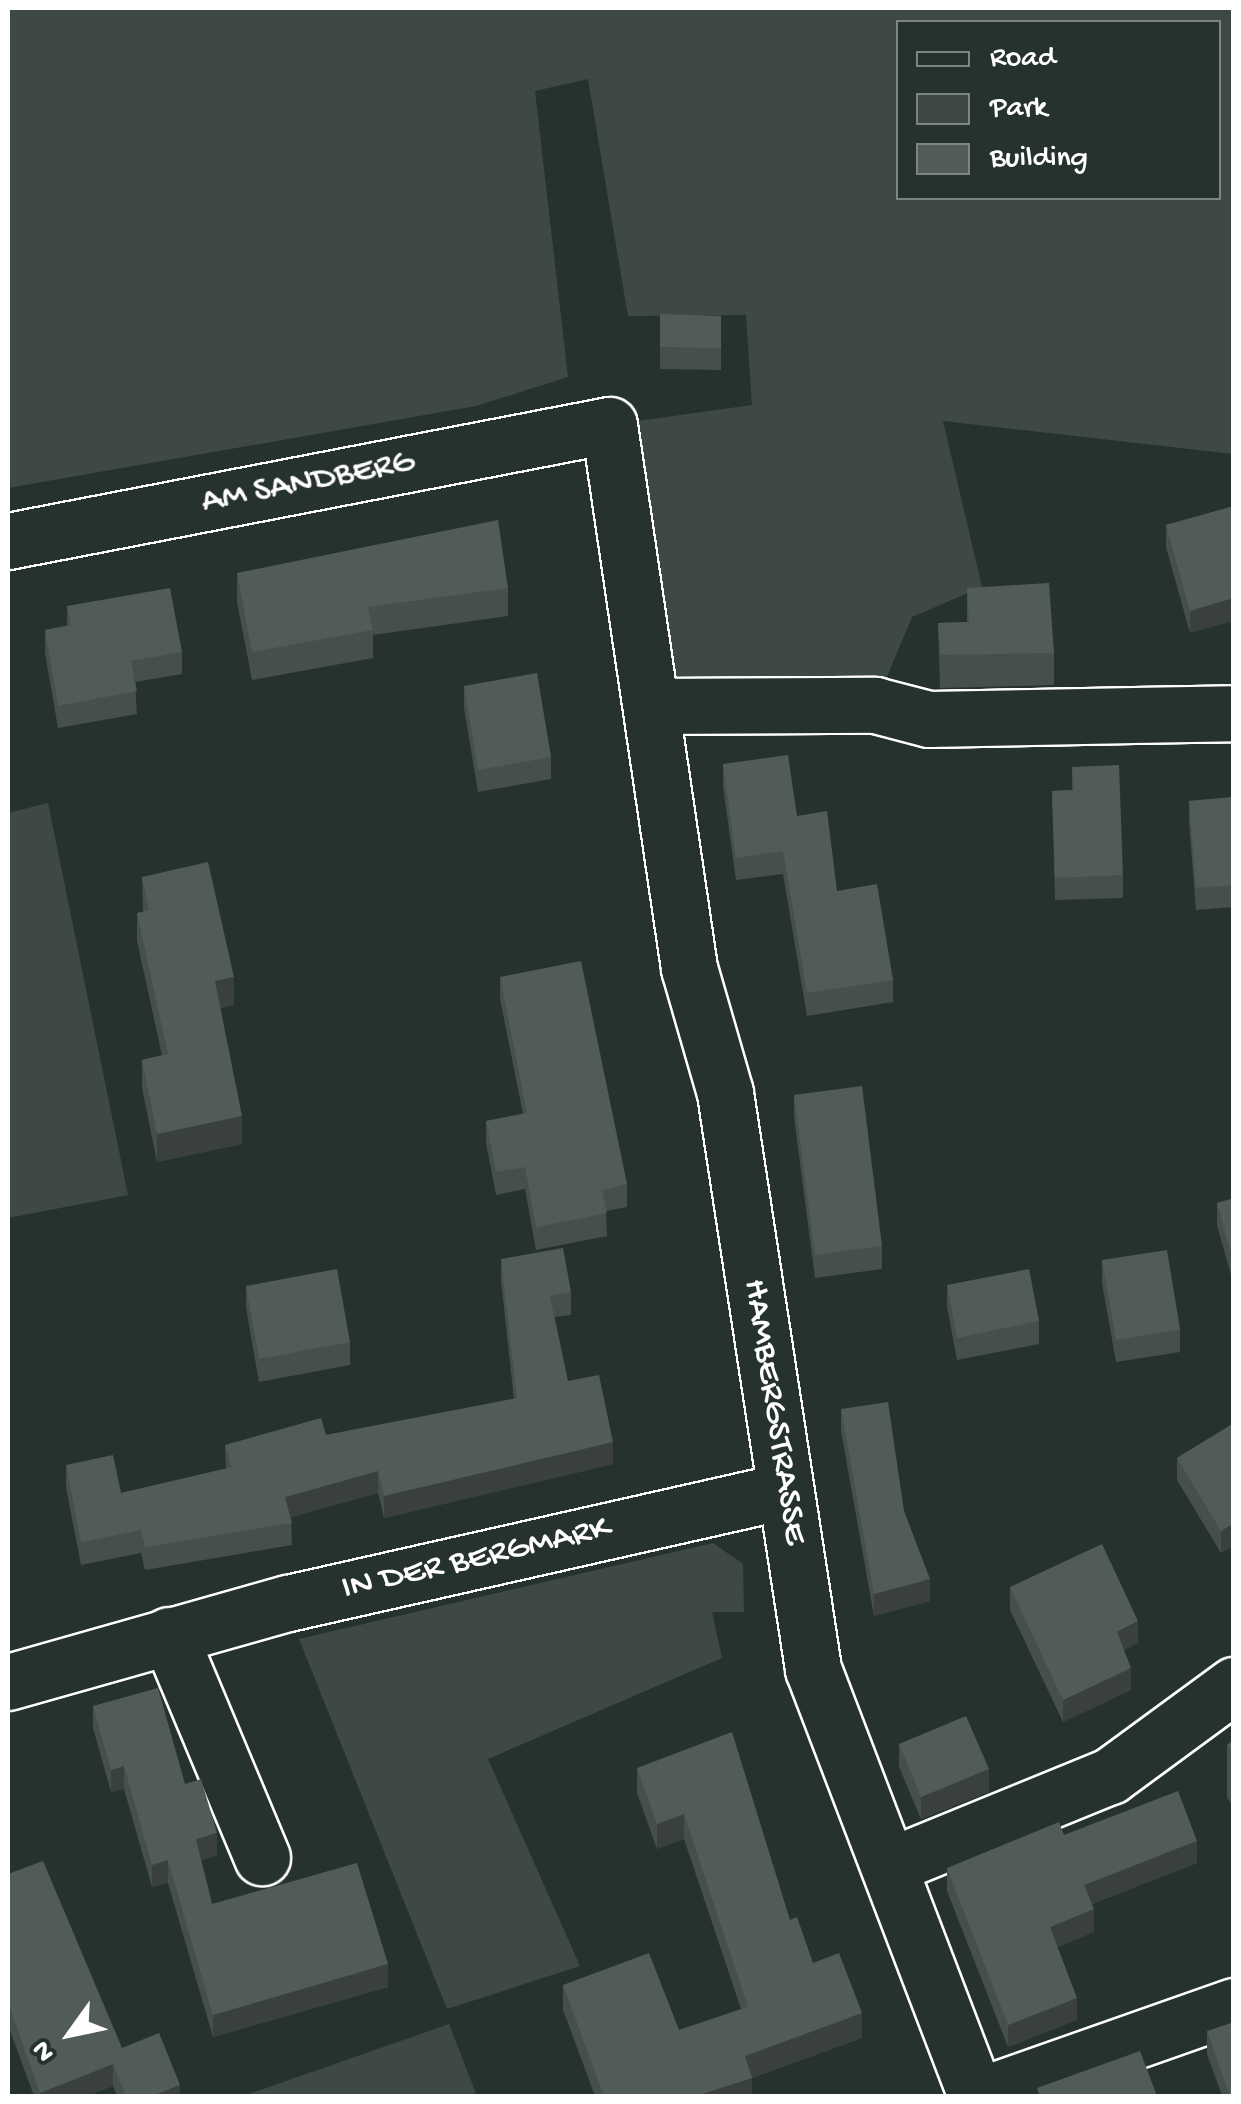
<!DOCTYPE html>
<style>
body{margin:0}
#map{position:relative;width:1241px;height:2104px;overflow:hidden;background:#26332d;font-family:"Gochi Hand",sans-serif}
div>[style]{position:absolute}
.green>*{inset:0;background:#3e4944}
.roads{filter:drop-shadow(2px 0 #fff) drop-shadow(-2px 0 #fff) drop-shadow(0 2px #fff) drop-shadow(0 -2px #fff)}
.minor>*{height:55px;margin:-27.5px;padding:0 27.5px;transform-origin:27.5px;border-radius:27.5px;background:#26332d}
.wall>*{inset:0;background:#464f4b}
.shaded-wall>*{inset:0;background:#39403d}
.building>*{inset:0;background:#515c57}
span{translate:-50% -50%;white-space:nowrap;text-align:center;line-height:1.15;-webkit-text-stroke:8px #26332d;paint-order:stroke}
.street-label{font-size:35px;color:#fff}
.frame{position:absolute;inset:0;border:10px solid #fff;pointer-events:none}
.legend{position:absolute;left:896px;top:20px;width:325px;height:180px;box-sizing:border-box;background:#26332d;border:2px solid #7d8581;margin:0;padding:12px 18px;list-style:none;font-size:30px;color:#fff}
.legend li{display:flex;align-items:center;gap:20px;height:50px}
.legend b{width:50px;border:2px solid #7d8581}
.north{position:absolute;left:20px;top:1984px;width:100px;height:100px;-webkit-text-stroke:8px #26332d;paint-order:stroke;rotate:237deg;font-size:28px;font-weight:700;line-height:40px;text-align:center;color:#fff}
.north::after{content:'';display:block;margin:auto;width:35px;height:45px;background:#fff;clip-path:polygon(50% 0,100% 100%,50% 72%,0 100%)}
</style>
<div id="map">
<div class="green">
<div style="clip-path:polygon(evenodd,8px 8px,1233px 8px,1233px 454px,943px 421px,982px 587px,912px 617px,875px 705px,651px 706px,609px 425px,752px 405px,746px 315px,628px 316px,588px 79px,535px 91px,568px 377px,476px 406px,8px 488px,8px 8px,898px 22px,1218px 22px,1218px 198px,898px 198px,898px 22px)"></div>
<div style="clip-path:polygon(48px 803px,128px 1195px,8px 1218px,8px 813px)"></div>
<div style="clip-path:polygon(713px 1543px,743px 1564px,744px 1612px,712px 1612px,722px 1658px,488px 1759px,580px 1966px,447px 2009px,299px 1639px)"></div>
<div style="clip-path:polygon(449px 2024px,477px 2096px,243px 2096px)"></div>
</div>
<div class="roads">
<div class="minor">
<div style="left:8px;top:541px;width:612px;rotate:-10.92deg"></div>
<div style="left:609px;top:425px;width:549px;rotate:81.62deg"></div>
<div style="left:689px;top:968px;width:130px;rotate:73.9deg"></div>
<div style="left:725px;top:1093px;width:583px;rotate:81.31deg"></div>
<div style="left:813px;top:1669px;width:457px;rotate:69.1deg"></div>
<div style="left:651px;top:706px;width:224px;rotate:-0.3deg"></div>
<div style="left:875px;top:705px;width:56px;rotate:14.5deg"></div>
<div style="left:929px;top:719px;width:305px;rotate:-1.1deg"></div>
<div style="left:169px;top:1635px;width:241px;rotate:67.3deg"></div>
<div style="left:8px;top:1682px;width:291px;rotate:-15.8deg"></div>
<div style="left:288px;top:1603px;width:508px;rotate:-12.72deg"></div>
<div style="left:889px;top:1866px;width:239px;rotate:-22.2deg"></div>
<div style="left:1110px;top:1776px;width:154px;rotate:-36.3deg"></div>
<div style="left:978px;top:2096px;width:271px;rotate:-19.4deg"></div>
</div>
</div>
<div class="wall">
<div style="clip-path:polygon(660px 314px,721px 316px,721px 370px,660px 369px)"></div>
<div style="clip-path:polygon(1234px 506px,1190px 633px,1166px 547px,1166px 525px)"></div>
<div style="clip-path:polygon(237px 573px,508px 588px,508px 616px,373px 635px,373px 658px,252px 680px,237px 602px)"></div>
<div style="clip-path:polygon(967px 588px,1054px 653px,1054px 685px,940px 688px,938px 623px,967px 622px)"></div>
<div style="clip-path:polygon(67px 606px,182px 652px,182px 674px,135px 682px,137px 714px,58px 728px,45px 653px,45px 630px,67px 626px)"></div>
<div style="clip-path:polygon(464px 686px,551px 757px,551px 779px,478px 792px,464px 708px)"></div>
<div style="clip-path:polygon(723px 764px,797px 816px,837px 891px,893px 980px,893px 1002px,807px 1016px,783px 874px,736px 880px,723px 786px)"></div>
<div style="clip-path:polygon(1072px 767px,1123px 875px,1123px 898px,1055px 900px,1052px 791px,1072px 790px)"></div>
<div style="clip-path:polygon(1234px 797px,1234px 907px,1196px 910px,1189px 823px,1189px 801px)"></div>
<div style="clip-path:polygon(142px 877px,234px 1005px,220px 1008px,242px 1144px,157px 1162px,142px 1088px,142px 1060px,162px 1055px,137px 941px,137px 913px,143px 912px)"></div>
<div style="clip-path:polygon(500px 977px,627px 1184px,627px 1207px,606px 1211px,607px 1236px,536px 1250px,525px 1189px,496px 1195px,486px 1143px,486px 1121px,523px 1114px,500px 999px)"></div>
<div style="clip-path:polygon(794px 1095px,882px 1246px,882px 1269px,815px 1278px,794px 1117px)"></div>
<div style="clip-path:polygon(1234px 1198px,1234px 1286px,1217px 1225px,1217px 1203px)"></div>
<div style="clip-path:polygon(501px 1259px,571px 1292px,571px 1315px,554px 1317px,568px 1381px,613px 1464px,384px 1518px,378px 1493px,291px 1517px,292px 1545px,145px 1570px,141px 1553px,81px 1565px,66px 1487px,66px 1465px,121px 1493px,226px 1469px,225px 1445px,326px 1435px,514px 1399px,501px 1281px)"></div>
<div style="clip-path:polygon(1102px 1260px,1180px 1329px,1180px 1352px,1116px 1362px,1102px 1283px)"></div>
<div style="clip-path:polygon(947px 1285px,1039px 1321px,1039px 1344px,957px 1360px,947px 1307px)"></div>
<div style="clip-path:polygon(246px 1286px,350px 1342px,350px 1365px,259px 1382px,246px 1308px)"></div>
<div style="clip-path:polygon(841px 1409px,904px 1511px,930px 1601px,874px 1616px,841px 1431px)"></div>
<div style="clip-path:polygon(1234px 1423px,1234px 1546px,1221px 1553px,1177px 1480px,1177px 1458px)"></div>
<div style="clip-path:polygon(1010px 1587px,1138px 1643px,1124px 1650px,1131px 1690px,1063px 1722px,1010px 1610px)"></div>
<div style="clip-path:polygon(93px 1706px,185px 1784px,217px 1855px,201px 1860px,212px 1904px,388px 1987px,213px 2037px,168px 1883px,152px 1887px,124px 1789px,111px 1792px,93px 1728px)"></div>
<div style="clip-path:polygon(1234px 1740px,1234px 1807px,1227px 1798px,1227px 1745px)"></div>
<div style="clip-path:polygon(899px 1744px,989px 1792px,921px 1819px,899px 1767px)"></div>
<div style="clip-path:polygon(637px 1768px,790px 1920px,813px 1963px,862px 2038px,752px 2078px,752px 2096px,595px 2096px,563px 2010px,563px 1985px,679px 2030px,741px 2009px,684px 1839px,657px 1849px,637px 1793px)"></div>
<div style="clip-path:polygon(1064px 1835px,1197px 1863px,1092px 1904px,1094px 1932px,1057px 1947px,1077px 2020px,1008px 2047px,947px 1891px,947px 1868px)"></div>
<div style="clip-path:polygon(8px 1874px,122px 2048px,180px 2096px,117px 2096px,113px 2086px,87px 2096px,34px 2096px,8px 2025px)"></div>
<div style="clip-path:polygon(1207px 2031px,1234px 2096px,1222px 2096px,1207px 2054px)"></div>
</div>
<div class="shaded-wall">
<div style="clip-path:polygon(1234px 598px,1234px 621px,1190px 633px,1190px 611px)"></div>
<div style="clip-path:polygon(234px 977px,234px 1005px,215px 1009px,215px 981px)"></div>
<div style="clip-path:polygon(242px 1116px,242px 1144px,157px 1162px,157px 1134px)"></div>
<div style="clip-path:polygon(613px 1442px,613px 1464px,384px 1518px,384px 1496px)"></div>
<div style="clip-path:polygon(378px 1471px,378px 1493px,285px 1519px,285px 1497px)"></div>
<div style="clip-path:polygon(1234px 1523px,1234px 1546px,1221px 1553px,1221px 1531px)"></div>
<div style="clip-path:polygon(930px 1579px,930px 1601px,874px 1616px,874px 1594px)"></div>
<div style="clip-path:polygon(1138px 1621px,1138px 1643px,1117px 1654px,1117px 1632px)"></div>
<div style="clip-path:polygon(1131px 1668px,1131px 1690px,1063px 1722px,1063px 1700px)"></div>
<div style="clip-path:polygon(124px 1766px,124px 1789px,111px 1792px,111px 1770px)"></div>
<div style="clip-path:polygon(989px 1769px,989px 1792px,921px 1819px,921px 1797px)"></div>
<div style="clip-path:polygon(684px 1814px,684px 1839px,657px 1849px,657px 1824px)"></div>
<div style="clip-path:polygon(217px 1833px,217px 1855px,196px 1861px,196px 1839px)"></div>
<div style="clip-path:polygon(1197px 1841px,1197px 1863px,1084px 1907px,1084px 1885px)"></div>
<div style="clip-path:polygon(168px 1860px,168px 1883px,152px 1887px,152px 1865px)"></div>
<div style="clip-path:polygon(1094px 1909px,1094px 1932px,1050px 1950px,1050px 1927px)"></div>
<div style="clip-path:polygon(388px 1964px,388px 1987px,213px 2037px,213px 2015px)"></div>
<div style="clip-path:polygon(1077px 1998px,1077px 2020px,1008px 2047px,1008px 2025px)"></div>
<div style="clip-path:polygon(862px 2013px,862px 2038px,752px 2078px,752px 2096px,696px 2096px,745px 2056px)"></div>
<div style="clip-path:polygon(113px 2064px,113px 2086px,87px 2096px,40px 2096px,40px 2093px)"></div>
<div style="clip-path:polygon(180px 2085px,180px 2096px,152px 2096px)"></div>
</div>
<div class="building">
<div style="clip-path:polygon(660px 314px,721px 316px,721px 348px,660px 347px)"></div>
<div style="clip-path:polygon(1234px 506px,1234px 598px,1190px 611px,1166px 525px)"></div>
<div style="clip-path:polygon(498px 520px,508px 588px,368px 607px,373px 630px,252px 652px,237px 573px)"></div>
<div style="clip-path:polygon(1049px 583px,1054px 653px,940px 655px,938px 623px,969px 622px,967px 588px)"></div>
<div style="clip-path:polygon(170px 588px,182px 652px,131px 661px,137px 691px,58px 706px,45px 630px,71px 625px,67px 606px)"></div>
<div style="clip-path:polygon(537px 673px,551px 757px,478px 770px,464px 686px)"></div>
<div style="clip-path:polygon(788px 755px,797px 816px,827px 811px,837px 891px,877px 884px,893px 980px,807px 993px,783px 851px,736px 858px,723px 764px)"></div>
<div style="clip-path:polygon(1119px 765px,1123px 875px,1055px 878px,1052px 791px,1074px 790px,1072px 767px)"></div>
<div style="clip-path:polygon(1234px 797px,1234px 885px,1196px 888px,1189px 801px)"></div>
<div style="clip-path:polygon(208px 862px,234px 977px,215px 981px,242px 1116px,157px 1134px,142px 1060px,168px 1054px,137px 913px,149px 910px,142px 877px)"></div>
<div style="clip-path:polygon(581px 961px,627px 1184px,602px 1190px,607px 1213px,536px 1227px,525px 1167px,496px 1172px,486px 1121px,527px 1113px,500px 977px)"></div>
<div style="clip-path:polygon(862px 1086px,882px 1246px,815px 1255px,794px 1095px)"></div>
<div style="clip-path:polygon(1234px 1198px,1234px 1264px,1217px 1203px)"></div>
<div style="clip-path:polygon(563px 1248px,571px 1292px,550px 1296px,568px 1381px,599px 1375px,613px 1442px,384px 1496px,378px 1471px,285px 1497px,292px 1523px,145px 1547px,141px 1530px,81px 1542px,66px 1465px,113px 1455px,121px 1493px,232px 1467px,225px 1445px,321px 1418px,326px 1435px,517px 1398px,501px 1259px)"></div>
<div style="clip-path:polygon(1167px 1250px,1180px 1329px,1116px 1340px,1102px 1260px)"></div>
<div style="clip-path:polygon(337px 1269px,350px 1342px,259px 1359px,246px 1286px)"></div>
<div style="clip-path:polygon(1029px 1269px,1039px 1321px,957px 1338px,947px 1285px)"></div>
<div style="clip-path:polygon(888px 1402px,904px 1511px,930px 1579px,874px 1594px,841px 1409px)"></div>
<div style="clip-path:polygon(1234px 1423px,1234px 1523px,1221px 1531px,1177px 1458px)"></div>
<div style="clip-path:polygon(1102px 1544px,1138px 1621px,1117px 1632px,1131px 1668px,1063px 1700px,1010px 1587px)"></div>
<div style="clip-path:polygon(158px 1688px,185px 1784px,201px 1779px,217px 1833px,196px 1839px,212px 1904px,357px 1863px,388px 1964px,213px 2015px,168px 1860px,152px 1865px,124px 1766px,111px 1770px,93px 1706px)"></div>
<div style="clip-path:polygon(966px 1716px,989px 1769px,921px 1797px,899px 1744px)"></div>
<div style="clip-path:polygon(732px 1732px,790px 1920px,797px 1917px,813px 1963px,839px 1953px,862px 2013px,745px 2056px,752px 2078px,696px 2096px,604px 2096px,563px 1985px,649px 1953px,679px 2030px,748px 2007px,684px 1814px,657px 1824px,637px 1768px)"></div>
<div style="clip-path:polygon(1234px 1740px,1234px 1753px,1227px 1745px)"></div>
<div style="clip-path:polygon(1178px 1791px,1197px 1841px,1084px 1885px,1094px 1909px,1050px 1927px,1077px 1998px,1008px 2025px,947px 1868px,1059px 1822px,1064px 1835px)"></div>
<div style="clip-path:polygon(43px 1861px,122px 2048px,159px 2033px,180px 2085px,152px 2096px,126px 2096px,113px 2064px,40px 2093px,8px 2002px,8px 1874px)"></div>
<div style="clip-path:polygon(1234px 2022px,1234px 2096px,1230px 2096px,1207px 2031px)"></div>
<div style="clip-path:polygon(1140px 2051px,1157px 2096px,1040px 2096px,1037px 2088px)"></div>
</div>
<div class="street-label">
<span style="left:308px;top:483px;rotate:-11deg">AM SANDBERG</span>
<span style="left:773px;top:1412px;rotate:81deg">HAMBERGSTRASSE</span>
<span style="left:476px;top:1560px;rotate:-13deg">IN DER BERGMARK</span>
</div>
<div class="frame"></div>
<ul class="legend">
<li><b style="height:12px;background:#26332d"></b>Road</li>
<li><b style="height:28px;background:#3e4944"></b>Park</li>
<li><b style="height:28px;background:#515c57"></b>Building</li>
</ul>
<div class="north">N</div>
</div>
